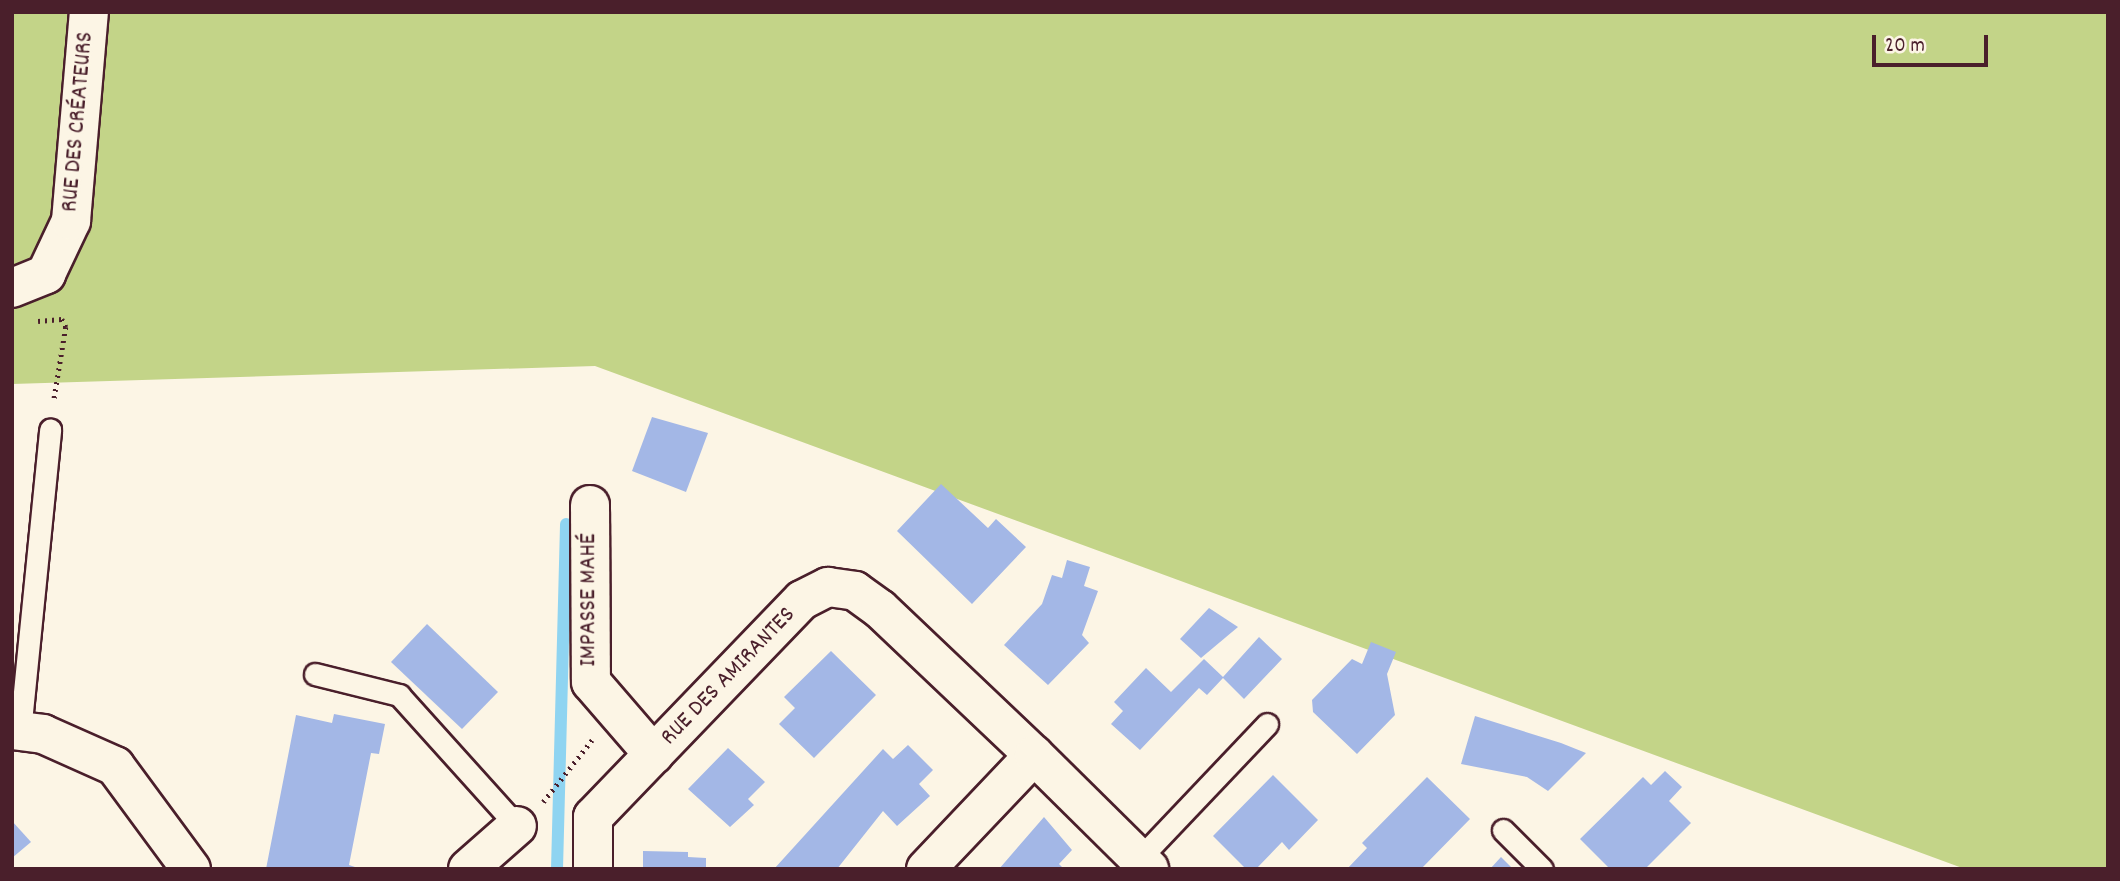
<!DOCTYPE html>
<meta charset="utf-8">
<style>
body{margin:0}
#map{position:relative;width:2120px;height:881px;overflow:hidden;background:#fcf5e5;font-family:Dekko,sans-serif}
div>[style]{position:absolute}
.green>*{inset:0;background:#c3d488}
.stream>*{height:12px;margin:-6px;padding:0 6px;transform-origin:6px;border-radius:6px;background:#8fd4f1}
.building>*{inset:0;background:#a3b7e6}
.path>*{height:4.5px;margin-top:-2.25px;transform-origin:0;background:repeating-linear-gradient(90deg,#4a1f2b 0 2px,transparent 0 7px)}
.roads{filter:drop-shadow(2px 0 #4a1f2b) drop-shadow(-2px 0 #4a1f2b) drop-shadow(0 2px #4a1f2b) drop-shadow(0 -2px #4a1f2b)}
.service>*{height:21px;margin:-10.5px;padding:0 10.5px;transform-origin:10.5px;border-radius:10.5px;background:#fcf5e5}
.minor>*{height:38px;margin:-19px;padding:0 19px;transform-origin:19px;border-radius:19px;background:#fcf5e5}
span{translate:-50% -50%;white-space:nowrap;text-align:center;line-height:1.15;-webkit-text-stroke:5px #fcf5e5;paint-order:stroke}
.street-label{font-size:24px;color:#4a1f2b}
.frame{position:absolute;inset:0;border:14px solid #4a1f2b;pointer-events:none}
.scale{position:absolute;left:1872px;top:35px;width:116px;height:32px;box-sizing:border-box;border:4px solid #4a1f2b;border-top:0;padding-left:9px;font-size:21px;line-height:24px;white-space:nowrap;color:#4a1f2b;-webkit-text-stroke:5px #fcf5e5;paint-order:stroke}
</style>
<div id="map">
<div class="green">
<div style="clip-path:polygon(12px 12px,2108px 12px,2108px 869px,1965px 869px,595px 366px,12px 384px)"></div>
</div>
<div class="stream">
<div style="left:557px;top:869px;width:345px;rotate:-88.5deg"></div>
</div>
<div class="building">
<div style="clip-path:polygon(652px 417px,708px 433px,686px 492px,632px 471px)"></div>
<div style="clip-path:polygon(941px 484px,988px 528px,996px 519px,1026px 547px,972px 604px,897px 531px)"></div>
<div style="clip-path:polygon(1067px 560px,1090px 567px,1084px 586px,1098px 591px,1082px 635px,1089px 643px,1048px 685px,1004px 645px,1042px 604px,1052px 575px,1062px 578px)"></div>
<div style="clip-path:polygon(1209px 608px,1238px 627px,1201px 658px,1180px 639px)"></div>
<div style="clip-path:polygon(427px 624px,498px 692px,462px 729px,391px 662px)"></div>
<div style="clip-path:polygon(1259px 637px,1282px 659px,1244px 699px,1223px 678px,1207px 695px,1199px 688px,1140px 750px,1111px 724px,1123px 711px,1114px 702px,1146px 668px,1171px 692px,1204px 659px,1223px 677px)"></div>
<div style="clip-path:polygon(1371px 642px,1396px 652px,1387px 674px,1395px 715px,1357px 754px,1313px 712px,1312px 700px,1352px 659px,1362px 664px)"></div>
<div style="clip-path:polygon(831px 651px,876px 695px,814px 758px,779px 724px,795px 708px,784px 697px)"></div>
<div style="clip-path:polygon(334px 714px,385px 724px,379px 754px,371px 753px,349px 865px,361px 869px,266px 869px,296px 715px,332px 723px)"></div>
<div style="clip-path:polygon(1475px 716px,1561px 743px,1586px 753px,1548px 791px,1527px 777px,1461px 764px)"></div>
<div style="clip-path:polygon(908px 745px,933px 770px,919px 784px,930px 796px,897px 826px,883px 811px,837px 869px,774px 869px,883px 749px,893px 759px)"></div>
<div style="clip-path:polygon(728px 748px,765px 782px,748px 799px,754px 805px,730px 827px,688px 789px)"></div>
<div style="clip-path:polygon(1665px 771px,1682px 787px,1669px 801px,1691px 823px,1645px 869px,1610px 869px,1580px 839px,1643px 777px,1651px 785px)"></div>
<div style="clip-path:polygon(1273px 775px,1318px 820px,1289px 850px,1282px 842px,1256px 869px,1246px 869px,1213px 836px)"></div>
<div style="clip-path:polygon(1427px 777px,1470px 819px,1421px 869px,1347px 869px,1367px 848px,1362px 843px)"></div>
<div style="clip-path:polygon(1044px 817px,1072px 850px,1059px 864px,1064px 869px,999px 869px)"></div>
<div style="clip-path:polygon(12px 821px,31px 842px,12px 858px)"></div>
<div style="clip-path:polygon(643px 851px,688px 852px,688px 857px,706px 858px,706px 869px,643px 869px)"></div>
<div style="clip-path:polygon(1501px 857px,1513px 869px,1490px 869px)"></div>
</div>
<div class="path">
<div style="left:38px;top:321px;width:24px;rotate:-5deg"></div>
<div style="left:62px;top:319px;width:9px;rotate:63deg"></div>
<div style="left:66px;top:327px;width:74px;rotate:99.3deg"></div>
<div style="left:543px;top:802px;width:79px;rotate:-51.7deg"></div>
</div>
<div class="roads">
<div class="service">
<div style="left:315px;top:674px;width:87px;rotate:14deg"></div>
<div style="left:399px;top:695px;width:176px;rotate:48deg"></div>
<div style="left:20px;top:732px;width:304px;rotate:-84.3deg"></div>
<div style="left:1503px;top:830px;width:55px;rotate:45deg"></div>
<div style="left:1139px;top:859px;width:186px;rotate:-46.5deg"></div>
</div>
<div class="minor">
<div style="left:12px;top:288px;width:37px;rotate:-22deg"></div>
<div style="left:46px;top:274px;width:59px;rotate:-64.7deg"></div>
<div style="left:71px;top:221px;width:210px;rotate:-85.1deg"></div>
<div style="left:590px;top:505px;width:177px;rotate:89.7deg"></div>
<div style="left:591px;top:682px;width:96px;rotate:49.2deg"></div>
<div style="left:12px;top:730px;width:31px;rotate:7deg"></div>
<div style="left:43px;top:734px;width:79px;rotate:24deg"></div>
<div style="left:115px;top:766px;width:128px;rotate:53.6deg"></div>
<div style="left:468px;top:869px;width:65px;rotate:-41.3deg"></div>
<div style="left:593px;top:869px;width:52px;rotate:-90deg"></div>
<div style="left:593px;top:817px;width:301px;rotate:-46.1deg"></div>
<div style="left:802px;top:600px;width:29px;rotate:-27deg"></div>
<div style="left:828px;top:587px;width:27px;rotate:8deg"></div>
<div style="left:855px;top:591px;width:31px;rotate:36deg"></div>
<div style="left:880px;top:609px;width:212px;rotate:43.5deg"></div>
<div style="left:926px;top:869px;width:157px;rotate:-46.5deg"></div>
<div style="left:1034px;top:755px;width:162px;rotate:44.7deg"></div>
</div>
</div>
<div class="street-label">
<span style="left:79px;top:122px;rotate:-85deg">RUE DES CRÉATEURS</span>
<span style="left:590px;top:600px;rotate:-90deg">IMPASSE MAHÉ</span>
<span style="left:729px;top:677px;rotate:-46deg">RUE DES AMIRANTES</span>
</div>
<div class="frame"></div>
<div class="scale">20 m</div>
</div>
